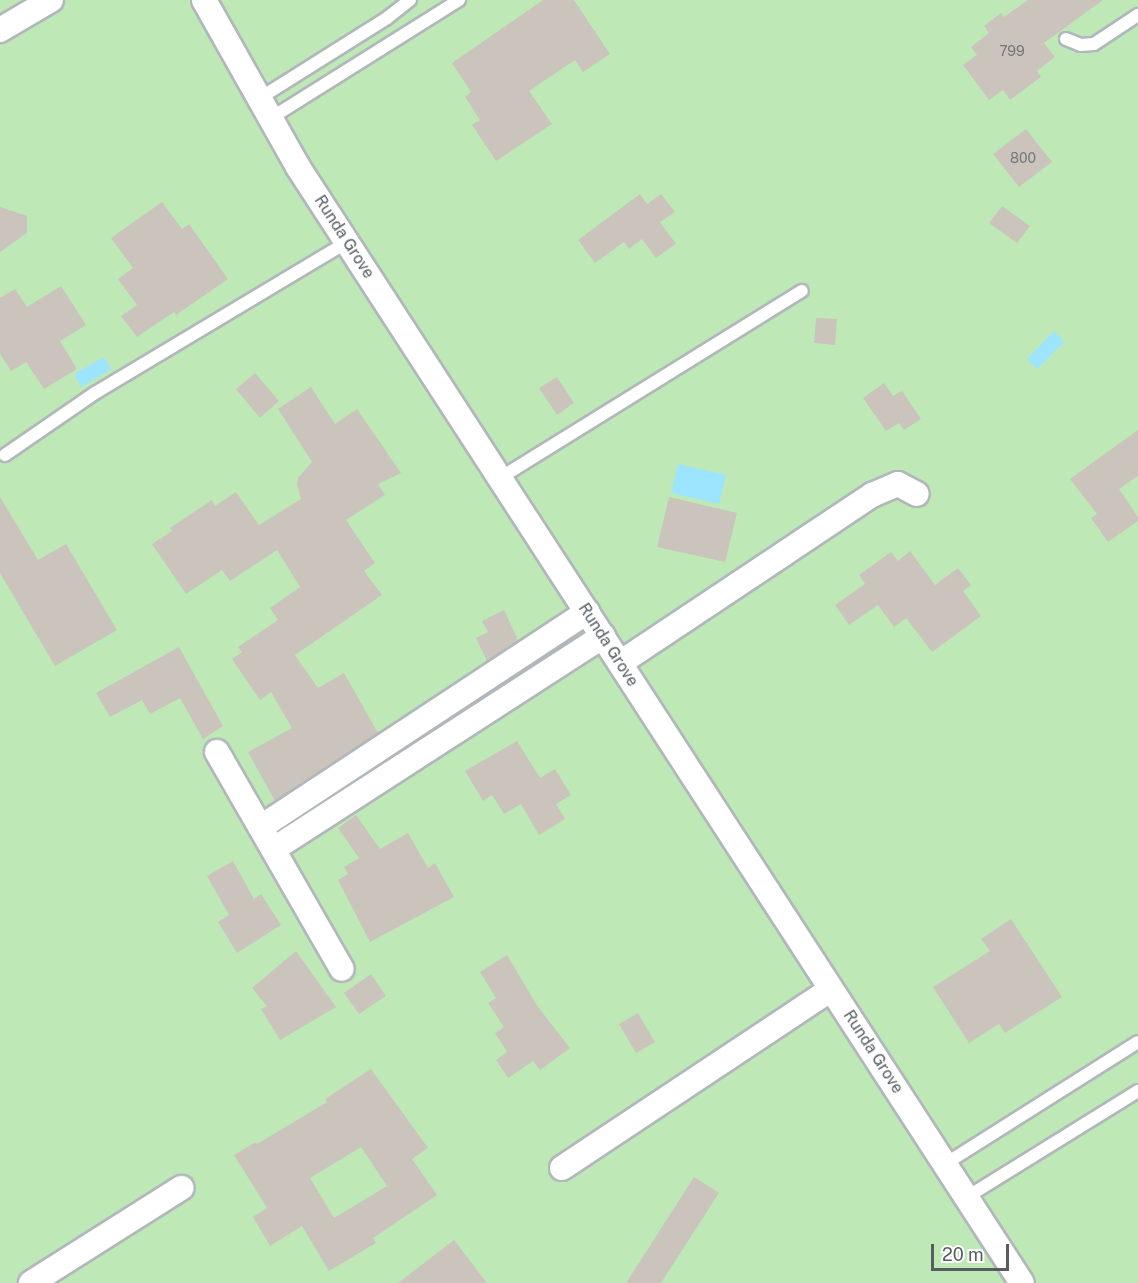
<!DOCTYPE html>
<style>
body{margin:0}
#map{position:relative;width:1138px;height:1283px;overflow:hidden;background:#ede7de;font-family:"Public Sans",sans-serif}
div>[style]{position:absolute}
.green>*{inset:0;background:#bfe8b7}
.water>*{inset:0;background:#9ce4ff}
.building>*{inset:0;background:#cac4bd}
.roads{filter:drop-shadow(2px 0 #b1b7bb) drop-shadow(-2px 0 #b1b7bb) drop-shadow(0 2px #b1b7bb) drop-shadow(0 -2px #b1b7bb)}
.service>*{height:12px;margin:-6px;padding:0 6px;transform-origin:6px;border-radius:6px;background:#fff}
.minor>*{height:24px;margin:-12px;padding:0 12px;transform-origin:12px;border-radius:12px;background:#fff}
span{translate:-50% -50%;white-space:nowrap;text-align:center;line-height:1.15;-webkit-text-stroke:4.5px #fff;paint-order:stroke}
.number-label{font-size:14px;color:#747778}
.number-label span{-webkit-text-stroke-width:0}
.street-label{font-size:16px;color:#575d61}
.scale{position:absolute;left:931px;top:1244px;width:78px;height:27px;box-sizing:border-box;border:3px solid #575d61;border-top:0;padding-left:8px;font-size:18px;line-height:21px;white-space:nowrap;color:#575d61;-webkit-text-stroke:4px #fff;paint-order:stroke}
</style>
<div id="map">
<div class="green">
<div style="clip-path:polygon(0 0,1138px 0,1138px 1283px,0 1283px)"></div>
</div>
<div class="water">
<div style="clip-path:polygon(1054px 331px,1064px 342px,1037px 369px,1027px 359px)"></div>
<div style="clip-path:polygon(104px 357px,111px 369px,81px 387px,74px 374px)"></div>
<div style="clip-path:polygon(678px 464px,726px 475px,719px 504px,671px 493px)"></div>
</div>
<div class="building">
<div style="clip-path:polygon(543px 0,574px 0,610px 54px,583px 72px,575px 60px,529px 91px,552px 124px,496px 161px,472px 125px,480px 120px,465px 97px,471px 92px,452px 63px)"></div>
<div style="clip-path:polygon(1028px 0,1103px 0,1044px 43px,1055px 57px,1037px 71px,1041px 77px,1010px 100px,1003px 90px,989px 100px,963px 65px,977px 55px,971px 47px,989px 33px,984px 26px,1001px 13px,1004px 17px)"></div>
<div style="clip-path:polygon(1026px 129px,1052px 162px,1019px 187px,993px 154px)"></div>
<div style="clip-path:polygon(640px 194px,647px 204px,661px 194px,675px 212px,660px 222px,676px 244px,656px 258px,642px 239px,629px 249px,624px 242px,595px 263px,578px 240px)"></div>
<div style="clip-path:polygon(162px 202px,182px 229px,189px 224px,228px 279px,176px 315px,174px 312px,137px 337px,121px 316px,137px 305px,118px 279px,133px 268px,111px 238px)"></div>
<div style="clip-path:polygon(1002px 206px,1030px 226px,1017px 243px,989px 223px)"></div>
<div style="clip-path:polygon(0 207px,27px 216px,27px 233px,0 252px)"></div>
<div style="clip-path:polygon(61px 286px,86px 325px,60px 341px,77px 369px,44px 389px,26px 362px,11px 371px,0 354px,0 298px,15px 289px,27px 307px)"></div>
<div style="clip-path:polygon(816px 318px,837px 319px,835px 345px,814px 343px)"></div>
<div style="clip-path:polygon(255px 373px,279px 401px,260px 418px,236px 389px)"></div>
<div style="clip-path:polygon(557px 377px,574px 403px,557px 415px,539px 388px)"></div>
<div style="clip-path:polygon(884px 383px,893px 396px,902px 391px,921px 419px,904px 430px,899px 423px,886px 431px,863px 398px)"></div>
<div style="clip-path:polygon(311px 387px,335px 424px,357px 409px,401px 473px,378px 484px,385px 495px,346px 520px,375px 563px,364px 571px,382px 595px,295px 655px,318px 688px,344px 673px,378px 733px,275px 801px,248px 752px,292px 728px,271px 692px,260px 700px,232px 659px,242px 652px,238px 647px,278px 620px,270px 608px,300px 587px,277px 550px,230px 581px,222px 570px,186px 594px,152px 544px,172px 531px,170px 528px,212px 500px,215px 506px,236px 492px,259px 525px,301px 499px,297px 484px,298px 478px,312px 462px,278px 409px)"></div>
<div style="clip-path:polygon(1138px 430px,1138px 476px,1119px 489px,1138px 517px,1138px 521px,1108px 542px,1091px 518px,1097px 514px,1070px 479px)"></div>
<div style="clip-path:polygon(0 497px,38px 560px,66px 544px,117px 630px,55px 666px,0 573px)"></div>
<div style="clip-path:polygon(669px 497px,737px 513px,725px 562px,657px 547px)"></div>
<div style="clip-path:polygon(910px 551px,935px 585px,958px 568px,971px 585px,963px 591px,981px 616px,932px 652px,906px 618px,894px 627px,878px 605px,849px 625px,835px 605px,865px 584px,859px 575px,891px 552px,898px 561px)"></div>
<div style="clip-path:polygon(504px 610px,518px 640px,487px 661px,476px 638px,488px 632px,482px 621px)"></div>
<div style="clip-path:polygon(179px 647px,223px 726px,203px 739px,180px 698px,150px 714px,142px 700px,110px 717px,96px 693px)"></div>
<div style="clip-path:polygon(517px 741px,540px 778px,555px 769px,571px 795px,556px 804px,565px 819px,539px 835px,521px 804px,504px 814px,492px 795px,483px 801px,465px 771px)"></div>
<div style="clip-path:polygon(356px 815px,380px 849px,408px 833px,428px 868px,435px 863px,454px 897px,370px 942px,338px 880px,348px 874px,344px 867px,359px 858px,338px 828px)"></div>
<div style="clip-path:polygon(233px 861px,254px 899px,261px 894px,281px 925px,237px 953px,218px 922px,229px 915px,207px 876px)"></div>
<div style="clip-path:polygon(1011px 919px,1062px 997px,1005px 1033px,999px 1024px,969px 1043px,933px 987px,990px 951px,981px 939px)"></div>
<div style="clip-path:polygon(296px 951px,336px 1007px,280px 1040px,261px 1009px,267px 1006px,252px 988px)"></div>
<div style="clip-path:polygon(507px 955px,538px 1007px,570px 1048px,540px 1070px,533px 1061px,508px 1078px,496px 1060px,507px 1052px,495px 1033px,504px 1027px,488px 1003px,496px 998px,480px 972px)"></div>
<div style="clip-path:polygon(371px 974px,386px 996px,359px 1014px,344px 993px)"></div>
<div style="clip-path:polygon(638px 1013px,655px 1042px,636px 1053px,619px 1024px)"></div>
<div style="clip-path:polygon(evenodd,371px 1069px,428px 1148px,412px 1159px,437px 1195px,373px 1238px,376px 1243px,329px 1271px,302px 1226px,270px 1246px,253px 1217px,267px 1208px,234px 1155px,256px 1142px,257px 1144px,327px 1102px,325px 1099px,371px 1069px,361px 1147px,387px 1186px,334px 1218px,310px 1178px,361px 1147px)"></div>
<div style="clip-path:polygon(694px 1177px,719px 1193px,661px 1283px,626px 1283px)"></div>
<div style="clip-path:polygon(454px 1240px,487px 1283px,398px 1283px)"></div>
</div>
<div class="roads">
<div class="service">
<div style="left:1066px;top:39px;width:16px;rotate:22deg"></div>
<div style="left:1081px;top:45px;width:13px;rotate:-4deg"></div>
<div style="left:1094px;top:44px;width:53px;rotate:-33.4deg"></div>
<div style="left:260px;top:98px;width:150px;rotate:-32.2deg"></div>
<div style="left:387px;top:18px;width:29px;rotate:-38deg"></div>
<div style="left:271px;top:118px;width:222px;rotate:-32.1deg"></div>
<div style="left:5px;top:455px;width:109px;rotate:-34.6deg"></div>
<div style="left:95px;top:393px;width:294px;rotate:-30.9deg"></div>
<div style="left:500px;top:478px;width:355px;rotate:-31.8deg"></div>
<div style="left:945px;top:1164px;width:228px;rotate:-32.3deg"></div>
<div style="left:967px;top:1197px;width:201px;rotate:-31.8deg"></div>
</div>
<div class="minor">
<div style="left:204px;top:0;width:192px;rotate:60.6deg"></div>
<div style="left:298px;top:167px;width:1330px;rotate:57.03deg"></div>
<div style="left:0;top:30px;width:59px;rotate:-30.5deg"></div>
<div style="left:620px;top:663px;width:303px;rotate:-33.7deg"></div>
<div style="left:872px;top:495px;width:28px;rotate:-23deg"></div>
<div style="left:898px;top:484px;width:21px;rotate:28deg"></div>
<div style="left:217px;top:752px;width:250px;rotate:60.1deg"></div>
<div style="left:261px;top:827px;width:391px;rotate:-33.4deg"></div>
<div style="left:274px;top:849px;width:392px;rotate:-32.9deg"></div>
<div style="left:562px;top:1168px;width:323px;rotate:-33.6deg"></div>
<div style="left:31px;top:1283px;width:178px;rotate:-32.3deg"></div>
</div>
</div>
<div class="number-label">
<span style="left:1012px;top:51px">799</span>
<span style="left:1023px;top:158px">800</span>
</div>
<div class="street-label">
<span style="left:344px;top:237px;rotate:57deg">Runda Grove</span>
<span style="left:608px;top:645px;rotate:57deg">Runda Grove</span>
<span style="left:873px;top:1052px;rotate:57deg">Runda Grove</span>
</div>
<div class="scale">20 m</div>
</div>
